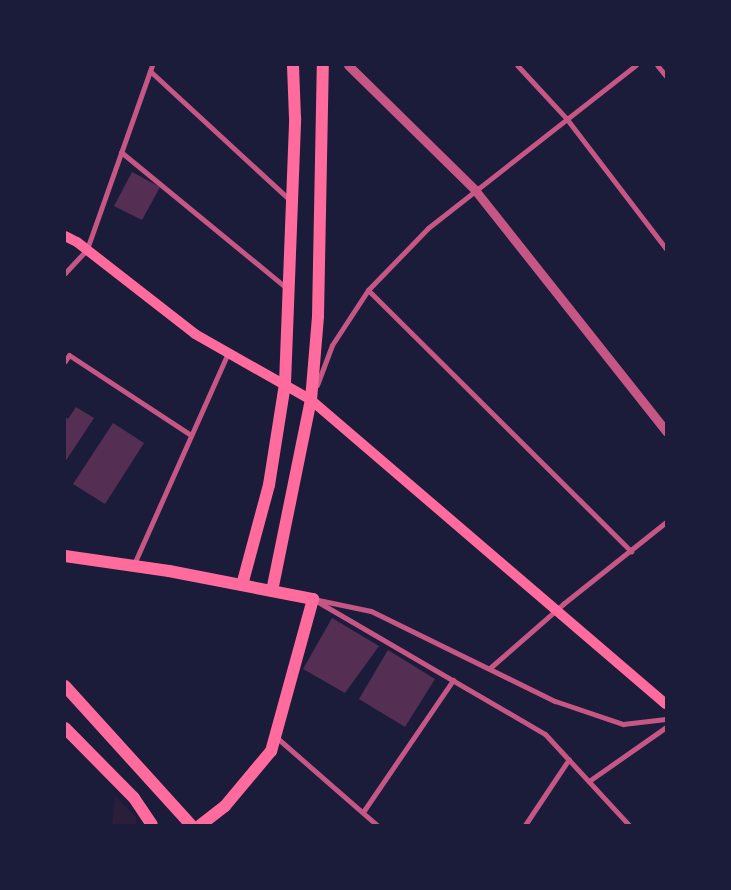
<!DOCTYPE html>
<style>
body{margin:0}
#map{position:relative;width:731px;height:890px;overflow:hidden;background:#1b1b3a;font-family:Jost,sans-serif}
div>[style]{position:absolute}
.green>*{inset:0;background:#2a1e3b}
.building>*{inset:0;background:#542f53}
.minor>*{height:5px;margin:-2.5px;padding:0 2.5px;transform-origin:2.5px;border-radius:2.5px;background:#c65784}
.tertiary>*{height:9px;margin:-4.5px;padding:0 4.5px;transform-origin:4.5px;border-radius:4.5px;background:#c65784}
.secondary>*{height:10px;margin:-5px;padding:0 5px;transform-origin:5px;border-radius:5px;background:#ff6b9d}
.primary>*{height:12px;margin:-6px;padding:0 6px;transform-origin:6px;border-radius:6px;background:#ff6b9d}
span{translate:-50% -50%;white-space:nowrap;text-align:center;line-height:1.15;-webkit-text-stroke:4px #1b1b3a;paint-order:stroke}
.frame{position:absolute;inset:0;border:66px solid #1b1b3a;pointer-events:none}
</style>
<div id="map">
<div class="green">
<div style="clip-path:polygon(115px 796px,136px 817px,137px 825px,112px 825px)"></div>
</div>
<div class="building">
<div style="clip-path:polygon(132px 172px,160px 187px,142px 220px,114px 206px)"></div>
<div style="clip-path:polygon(76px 407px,94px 418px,65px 462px,65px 417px,68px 419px)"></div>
<div style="clip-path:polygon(113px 423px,144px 443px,105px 504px,73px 484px)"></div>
<div style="clip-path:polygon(332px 618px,379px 646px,345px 693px,303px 669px)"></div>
<div style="clip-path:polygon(388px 650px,435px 679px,405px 727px,359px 699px)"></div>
</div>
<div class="minor">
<div style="left:517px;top:65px;width:72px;rotate:47.2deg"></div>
<div style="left:566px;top:118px;width:165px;rotate:52.6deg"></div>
<div style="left:657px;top:65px;width:14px;rotate:51deg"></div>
<div style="left:150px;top:71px;width:192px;rotate:42.7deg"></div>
<div style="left:121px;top:152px;width:216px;rotate:39.4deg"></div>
<div style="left:65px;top:273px;width:33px;rotate:-47deg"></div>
<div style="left:87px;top:249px;width:195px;rotate:-70.5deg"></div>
<div style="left:368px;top:290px;width:371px;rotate:44.8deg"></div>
<div style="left:65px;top:361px;width:7px;rotate:-56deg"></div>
<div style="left:69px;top:355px;width:146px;rotate:33.3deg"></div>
<div style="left:317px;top:385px;width:43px;rotate:-69.4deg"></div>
<div style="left:332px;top:345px;width:66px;rotate:-56.8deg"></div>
<div style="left:368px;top:290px;width:86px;rotate:-45.9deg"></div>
<div style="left:428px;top:228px;width:264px;rotate:-38.1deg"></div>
<div style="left:134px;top:564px;width:231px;rotate:-66deg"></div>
<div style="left:313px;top:599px;width:268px;rotate:30.2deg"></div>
<div style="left:545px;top:734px;width:124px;rotate:47.3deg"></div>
<div style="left:318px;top:600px;width:54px;rotate:11.7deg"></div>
<div style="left:371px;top:611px;width:205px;rotate:26.1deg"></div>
<div style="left:555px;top:701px;width:72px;rotate:18.7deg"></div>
<div style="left:623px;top:724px;width:43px;rotate:-6.6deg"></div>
<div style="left:491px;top:667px;width:96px;rotate:-41.2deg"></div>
<div style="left:563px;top:604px;width:132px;rotate:-38.5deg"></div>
<div style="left:276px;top:737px;width:134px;rotate:41.1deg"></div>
<div style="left:589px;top:781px;width:94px;rotate:-35deg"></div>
<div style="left:363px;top:812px;width:160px;rotate:-55.7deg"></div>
<div style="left:525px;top:825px;width:79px;rotate:-56.3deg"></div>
</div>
<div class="tertiary">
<div style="left:348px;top:65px;width:178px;rotate:44.5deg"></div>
<div style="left:475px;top:190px;width:308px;rotate:51.6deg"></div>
</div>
<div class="secondary">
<div style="left:65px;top:236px;width:13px;rotate:27deg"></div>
<div style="left:77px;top:242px;width:150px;rotate:37.9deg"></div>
<div style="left:195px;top:334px;width:133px;rotate:29.6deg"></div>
<div style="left:311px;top:400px;width:467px;rotate:40.6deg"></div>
</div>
<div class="primary">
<div style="left:65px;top:556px;width:105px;rotate:8.2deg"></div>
<div style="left:169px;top:571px;width:147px;rotate:11deg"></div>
<div style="left:313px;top:599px;width:158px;rotate:105.4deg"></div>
<div style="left:271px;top:751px;width:72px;rotate:129.9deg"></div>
<div style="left:225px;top:806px;width:31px;rotate:142deg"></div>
<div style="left:242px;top:585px;width:104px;rotate:-74.9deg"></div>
<div style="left:269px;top:485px;width:102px;rotate:-81deg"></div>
<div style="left:285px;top:384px;width:266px;rotate:-87.8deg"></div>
<div style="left:295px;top:118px;width:53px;rotate:-92.2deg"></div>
<div style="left:272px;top:591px;width:195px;rotate:-78.5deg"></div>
<div style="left:311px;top:400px;width:84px;rotate:-85.2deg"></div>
<div style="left:318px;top:316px;width:251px;rotate:-88.9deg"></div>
<div style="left:65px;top:686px;width:188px;rotate:47.8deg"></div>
<div style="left:65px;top:728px;width:98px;rotate:45.4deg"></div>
<div style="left:134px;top:798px;width:32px;rotate:56deg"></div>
</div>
<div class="frame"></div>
</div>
